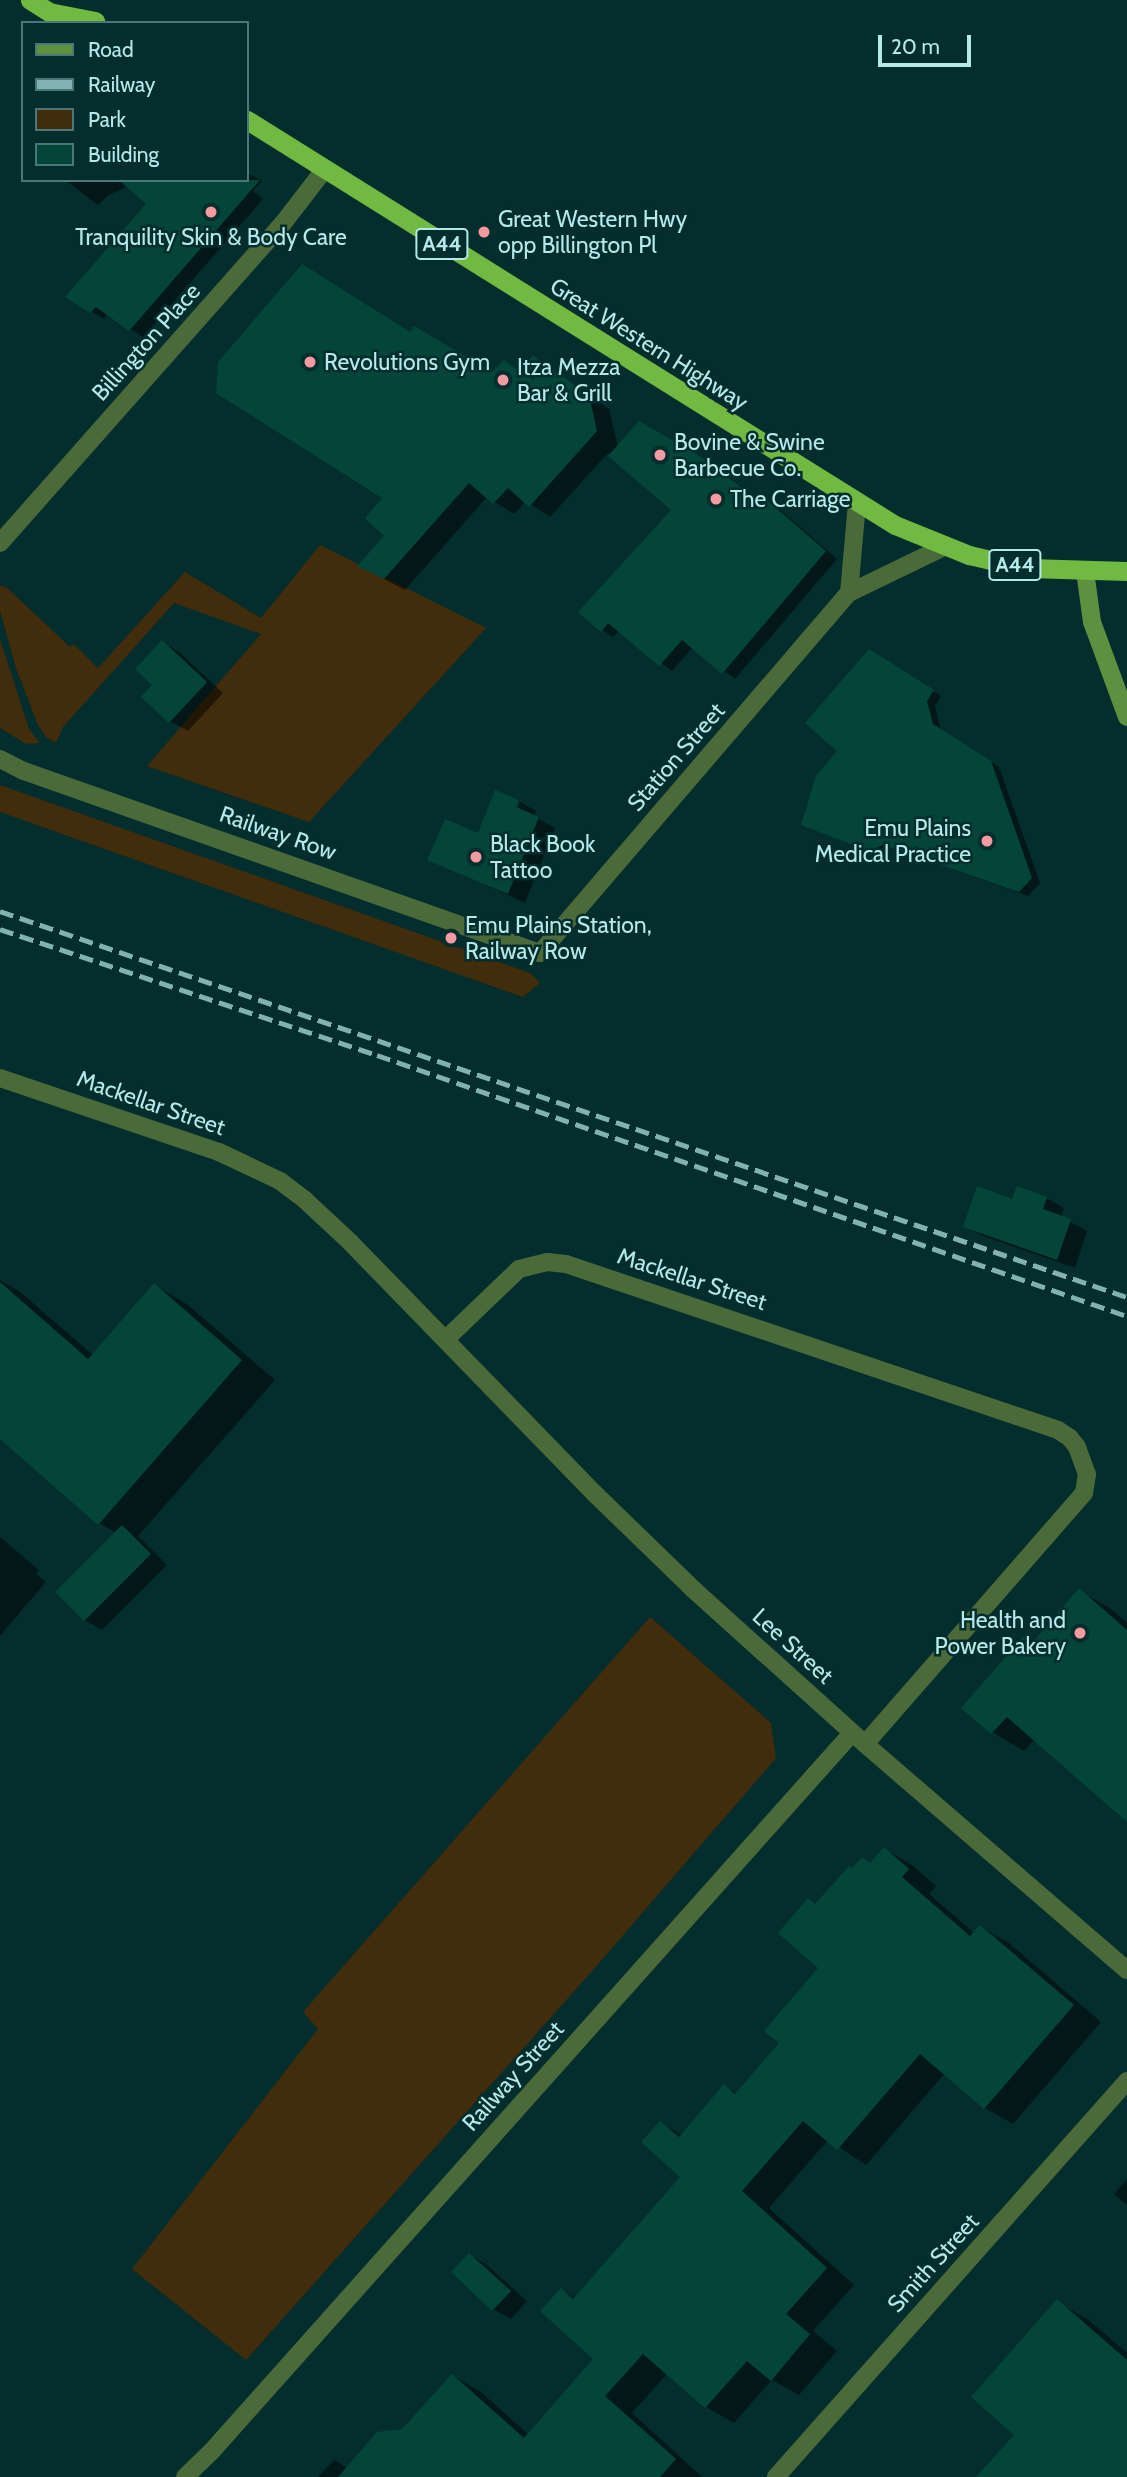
<!DOCTYPE html>
<style>
body{margin:0}
#map{position:relative;width:1127px;height:2477px;overflow:hidden;background:#042d2d;font-family:Cabin,sans-serif}
div>[style]{position:absolute}
.green>*{inset:0;background:#412c0b}
.shadow>*{inset:0;background:#0007}
.building>*{inset:0;background:#034639}
.minor>*{height:18px;margin:-9px;padding:0 9px;transform-origin:9px;border-radius:9px;background:#4b6a39}
.secondary>*{height:18px;margin:-9px;padding:0 9px;transform-origin:9px;border-radius:9px;background:#5d903f}
.trunk>*{height:19px;margin:-9.5px;padding:0 9.5px;transform-origin:9.5px;border-radius:9.5px;background:#71ba42}
.rail>*{height:5px;margin-top:-2.5px;transform-origin:0;background:repeating-linear-gradient(90deg,#81b2b2 0 14px,transparent 0 21px)}
.dots>*{width:19px;height:19px;translate:-50% -50%;box-sizing:border-box;border:4px solid #042d2d;border-radius:50%}
span{translate:-50% -50%;white-space:nowrap;text-align:center;line-height:1.15;-webkit-text-stroke:5px #042d2d;paint-order:stroke}
.shield-label span{padding:2px 5px;background:#042d2d;border:2px solid;border-radius:5px;-webkit-text-stroke-width:0}
.shield-label{font-size:21px;color:#b4e9e9;font-weight:700}
.poi-label{font-size:23px;color:#b4e9e9}
.left{translate:0 -50%;text-align:left}
.right{translate:-100% -50%;text-align:right}
.street-label{font-size:23px;color:#b4e9e9}
.legend{position:absolute;left:21px;top:21px;width:228px;height:161px;box-sizing:border-box;background:#042d2d;border:2px solid #4a7878;margin:0;padding:9px 12px;list-style:none;font-size:21px;color:#b4e9e9}
.legend li{display:flex;align-items:center;gap:14px;height:35px}
.legend b{width:35px;border:2px solid #4a7878}
.scale{position:absolute;left:878px;top:35px;width:93px;height:32px;box-sizing:border-box;border:4px solid #b4e9e9;border-top:0;padding-left:9px;font-size:21px;line-height:24px;white-space:nowrap;color:#b4e9e9;-webkit-text-stroke:5px #042d2d;paint-order:stroke}
</style>
<div id="map">
<div class="green">
<div style="clip-path:polygon(320px 545px,486px 628px,309px 822px,147px 766px,261px 634px,174px 603px,63px 727px,56px 743px,46px 737px,38px 725px,16px 668px,0 611px,0 586px,6px 587px,70px 647px,74px 644px,98px 668px,185px 572px,261px 618px)"></div>
<div style="clip-path:polygon(0 639px,29px 729px,40px 743px,26px 744px,0 728px)"></div>
<div style="clip-path:polygon(0 785px,530px 973px,540px 983px,523px 997px,0 812px)"></div>
<div style="clip-path:polygon(650px 1617px,771px 1723px,776px 1758px,593px 1970px,246px 2360px,132px 2269px,318px 2029px,303px 2012px)"></div>
</div>
<div class="shadow">
<div style="clip-path:polygon(247px 173px,262px 181px,253px 191px,263px 199px,143px 337px,108px 314px,104px 319px,67px 297px,148px 204px,128px 186px,107px 196px,98px 205px,65px 180px,247px 180px)"></div>
<div style="clip-path:polygon(411px 334px,493px 374px,504px 362px,522px 373px,534px 358px,609px 409px,618px 447px,639px 423px,713px 466px,755px 497px,760px 496px,772px 503px,837px 559px,735px 679px,693px 647px,672px 671px,620px 630px,613px 637px,602px 630px,673px 510px,608px 453px,550px 517px,526px 501px,514px 514px,487px 497px,405px 590px,380px 577px,360px 566px,387px 536px,385px 498px)"></div>
<div style="clip-path:polygon(162px 642px,179px 652px,223px 693px,188px 731px,170px 721px,155px 685px)"></div>
<div style="clip-path:polygon(869px 651px,941px 696px,935px 706px,941px 731px,999px 767px,1040px 883px,1028px 896px,893px 848px,879px 855px,803px 824px,840px 751px)"></div>
<div style="clip-path:polygon(520px 802px,536px 811px,534px 816px,555px 828px,525px 903px,430px 859px,511px 815px,514px 816px)"></div>
<div style="clip-path:polygon(1046px 1198px,1064px 1208px,1061px 1217px,1087px 1231px,1075px 1268px,983px 1236px,965px 1226px,1013px 1201px)"></div>
<div style="clip-path:polygon(0 1280px,19px 1291px,94px 1356px,155px 1285px,188px 1305px,275px 1380px,138px 1536px,167px 1565px,102px 1630px,85px 1620px,117px 1533px,99px 1523px,0 1437px)"></div>
<div style="clip-path:polygon(0 1537px,39px 1570px,36px 1574px,46px 1582px,0 1636px)"></div>
<div style="clip-path:polygon(1080px 1591px,1111px 1609px,1127px 1623px,1127px 1820px,1035px 1739px,1024px 1751px,992px 1732px,1025px 1639px,1033px 1643px)"></div>
<div style="clip-path:polygon(884px 1849px,912px 1865px,936px 1886px,929px 1894px,975px 1934px,981px 1927px,1009px 1943px,1101px 2022px,1013px 2124px,985px 2108px,945px 2073px,866px 2165px,828px 2140px,769px 2208px,854px 2285px,813px 2331px,837px 2351px,799px 2395px,772px 2380px,734px 2423px,706px 2407px,668px 2373px,632px 2413px,702px 2477px,318px 2477px,334px 2460px,348px 2468px,403px 2431px,453px 2376px,481px 2392px,529px 2435px,596px 2359px,561px 2290px,576px 2298px,683px 2176px,660px 2123px,682px 2135px,725px 2086px,737px 2094px,782px 2043px,821px 1968px,816px 1905px,852px 1870px,872px 1864px)"></div>
<div style="clip-path:polygon(1127px 2179px,1127px 2205px,1114px 2194px)"></div>
<div style="clip-path:polygon(470px 2255px,487px 2265px,527px 2301px,511px 2319px,493px 2309px)"></div>
<div style="clip-path:polygon(1057px 2302px,1089px 2320px,1127px 2353px,1127px 2477px,979px 2477px,1017px 2435px)"></div>
</div>
<div class="building">
<div style="clip-path:polygon(119px 180px,260px 180px,129px 331px,96px 307px,90px 313px,65px 297px,146px 204px)"></div>
<div style="clip-path:polygon(302px 264px,410px 332px,414px 326px,492px 372px,504px 360px,520px 372px,533px 355px,589px 395px,597px 431px,529px 507px,508px 488px,493px 504px,469px 483px,384px 579px,357px 566px,384px 536px,365px 518px,382px 498px,216px 393px,218px 362px)"></div>
<div style="clip-path:polygon(639px 421px,701px 457px,753px 496px,760px 494px,826px 551px,722px 674px,682px 640px,659px 666px,608px 623px,601px 632px,578px 612px,671px 510px,608px 456px)"></div>
<div style="clip-path:polygon(162px 640px,207px 682px,169px 723px,141px 697px,152px 685px,135px 669px)"></div>
<div style="clip-path:polygon(869px 649px,934px 690px,927px 701px,933px 724px,991px 761px,1032px 878px,1019px 892px,883px 845px,869px 851px,801px 825px,816px 776px,837px 751px,805px 723px)"></div>
<div style="clip-path:polygon(495px 790px,519px 800px,516px 807px,539px 817px,508px 894px,427px 860px,445px 819px,478px 833px)"></div>
<div style="clip-path:polygon(977px 1186px,1012px 1199px,1017px 1186px,1047px 1197px,1043px 1209px,1071px 1219px,1057px 1260px,963px 1227px)"></div>
<div style="clip-path:polygon(0 1282px,88px 1359px,154px 1283px,242px 1360px,98px 1525px,0 1439px)"></div>
<div style="clip-path:polygon(122px 1525px,151px 1554px,84px 1621px,55px 1592px)"></div>
<div style="clip-path:polygon(1079px 1588px,1127px 1630px,1127px 1822px,1007px 1717px,991px 1734px,961px 1708px,1024px 1636px,1032px 1643px)"></div>
<div style="clip-path:polygon(884px 1847px,909px 1869px,902px 1877px,970px 1936px,980px 1925px,1074px 2005px,984px 2109px,920px 2054px,837px 2150px,803px 2121px,742px 2191px,827px 2268px,786px 2314px,810px 2334px,771px 2381px,747px 2361px,705px 2408px,643px 2354px,605px 2396px,676px 2459px,660px 2477px,338px 2477px,377px 2432px,402px 2429px,452px 2374px,524px 2438px,593px 2359px,540px 2311px,561px 2288px,573px 2299px,680px 2177px,641px 2142px,660px 2121px,679px 2137px,724px 2084px,735px 2094px,779px 2043px,764px 2031px,818px 1968px,778px 1933px,808px 1898px,815px 1904px,849px 1866px,852px 1868px,862px 1857px,870px 1863px)"></div>
<div style="clip-path:polygon(469px 2253px,511px 2291px,492px 2311px,451px 2272px)"></div>
<div style="clip-path:polygon(1057px 2299px,1127px 2360px,1127px 2477px,976px 2477px,1014px 2435px,971px 2397px)"></div>
</div>
<div class="minor">
<div style="left:0;top:543px;width:429px;rotate:-48.5deg"></div>
<div style="left:284px;top:222px;width:66px;rotate:-52.4deg"></div>
<div style="left:849px;top:593px;width:89px;rotate:-84.9deg"></div>
<div style="left:0;top:759px;width:27px;rotate:27deg"></div>
<div style="left:24px;top:771px;width:547px;rotate:19.43deg"></div>
<div style="left:540px;top:953px;width:474px;rotate:-49.4deg"></div>
<div style="left:849px;top:593px;width:108px;rotate:-25.9deg"></div>
<div style="left:0;top:1078px;width:231px;rotate:18.7deg"></div>
<div style="left:219px;top:1152px;width:68px;rotate:25.4deg"></div>
<div style="left:280px;top:1181px;width:31px;rotate:37deg"></div>
<div style="left:305px;top:1200px;width:62px;rotate:43deg"></div>
<div style="left:350px;top:1242px;width:350px;rotate:45.8deg"></div>
<div style="left:594px;top:1493px;width:139px;rotate:44.1deg"></div>
<div style="left:694px;top:1590px;width:230px;rotate:42deg"></div>
<div style="left:865px;top:1744px;width:346px;rotate:40.8deg"></div>
<div style="left:446px;top:1339px;width:101px;rotate:-43.8deg"></div>
<div style="left:519px;top:1269px;width:29px;rotate:-14deg"></div>
<div style="left:547px;top:1262px;width:19px;rotate:6deg"></div>
<div style="left:566px;top:1264px;width:519px;rotate:18.64deg"></div>
<div style="left:1058px;top:1430px;width:14px;rotate:34deg"></div>
<div style="left:1070px;top:1438px;width:11px;rotate:52deg"></div>
<div style="left:1077px;top:1447px;width:29px;rotate:70deg"></div>
<div style="left:1087px;top:1474px;width:19px;rotate:99deg"></div>
<div style="left:1084px;top:1493px;width:333px;rotate:131.1deg"></div>
<div style="left:185px;top:2477px;width:36px;rotate:-44deg"></div>
<div style="left:211px;top:2452px;width:963px;rotate:-48.28deg"></div>
<div style="left:776px;top:2477px;width:529px;rotate:-48.45deg"></div>
</div>
<div class="secondary">
<div style="left:1085px;top:571px;width:51px;rotate:82.2deg"></div>
<div style="left:1092px;top:622px;width:101px;rotate:69.8deg"></div>
</div>
<div class="trunk">
<div style="left:30px;top:0;width:22px;rotate:32deg"></div>
<div style="left:49px;top:12px;width:47px;rotate:11.1deg"></div>
<div style="left:247px;top:120px;width:764px;rotate:32.01deg"></div>
<div style="left:895px;top:525px;width:80px;rotate:22.1deg"></div>
<div style="left:969px;top:555px;width:31px;rotate:13deg"></div>
<div style="left:999px;top:562px;width:31px;rotate:11deg"></div>
<div style="left:1029px;top:568px;width:98px;rotate:1.8deg"></div>
</div>
<div class="rail">
<div style="left:0;top:911px;width:1191px;rotate:18.91deg"></div>
<div style="left:0;top:929px;width:397px;rotate:18.5deg"></div>
<div style="left:377px;top:1055px;width:794px;rotate:19.19deg"></div>
</div>
<div class="dots">
<div style="left:211px;top:212px;background:#f49aa1"></div>
<div style="left:484px;top:232px;background:#f49aa1"></div>
<div style="left:310px;top:362px;background:#f49aa1"></div>
<div style="left:503px;top:380px;background:#f49aa1"></div>
<div style="left:660px;top:455px;background:#f49aa1"></div>
<div style="left:716px;top:499px;background:#f49aa1"></div>
<div style="left:987px;top:841px;background:#f49aa1"></div>
<div style="left:476px;top:857px;background:#f49aa1"></div>
<div style="left:451px;top:938px;background:#f49aa1"></div>
<div style="left:1080px;top:1633px;background:#f49aa1"></div>
</div>
<div class="shield-label">
<span style="left:442px;top:244px">A44</span>
<span style="left:1015px;top:565px">A44</span>
</div>
<div class="poi-label">
<span class="left" style="left:498px;top:232px">Great Western Hwy<br>opp Billington Pl</span>
<span style="left:211px;top:237px">Tranquility Skin &amp; Body Care</span>
<span class="left" style="left:324px;top:362px">Revolutions Gym</span>
<span class="left" style="left:517px;top:380px">Itza Mezza<br>Bar &amp; Grill</span>
<span class="left" style="left:674px;top:455px">Bovine &amp; Swine<br>Barbecue Co.</span>
<span class="left" style="left:730px;top:499px">The Carriage</span>
<span class="right" style="left:971px;top:841px">Emu Plains<br>Medical Practice</span>
<span class="left" style="left:490px;top:857px">Black Book<br>Tattoo</span>
<span class="left" style="left:465px;top:938px">Emu Plains Station,<br>Railway Row</span>
<span class="right" style="left:1066px;top:1633px">Health and<br>Power Bakery</span>
</div>
<div class="street-label">
<span style="left:146px;top:342px;rotate:-48deg">Billington Place</span>
<span style="left:649px;top:344px;rotate:32deg">Great Western Highway</span>
<span style="left:676px;top:757px;rotate:-49deg">Station Street</span>
<span style="left:278px;top:833px;rotate:19deg">Railway Row</span>
<span style="left:151px;top:1103px;rotate:19deg">Mackellar Street</span>
<span style="left:692px;top:1279px;rotate:18deg">Mackellar Street</span>
<span style="left:793px;top:1646px;rotate:42deg">Lee Street</span>
<span style="left:513px;top:2076px;rotate:-48deg">Railway Street</span>
<span style="left:933px;top:2263px;rotate:-48deg">Smith Street</span>
</div>
<ul class="legend">
<li><b style="height:9px;background:#5d903f"></b>Road</li>
<li><b style="height:9px;background:#81b2b2"></b>Railway</li>
<li><b style="height:19px;background:#412c0b"></b>Park</li>
<li><b style="height:19px;background:#034639"></b>Building</li>
</ul>
<div class="scale">20 m</div>
</div>
